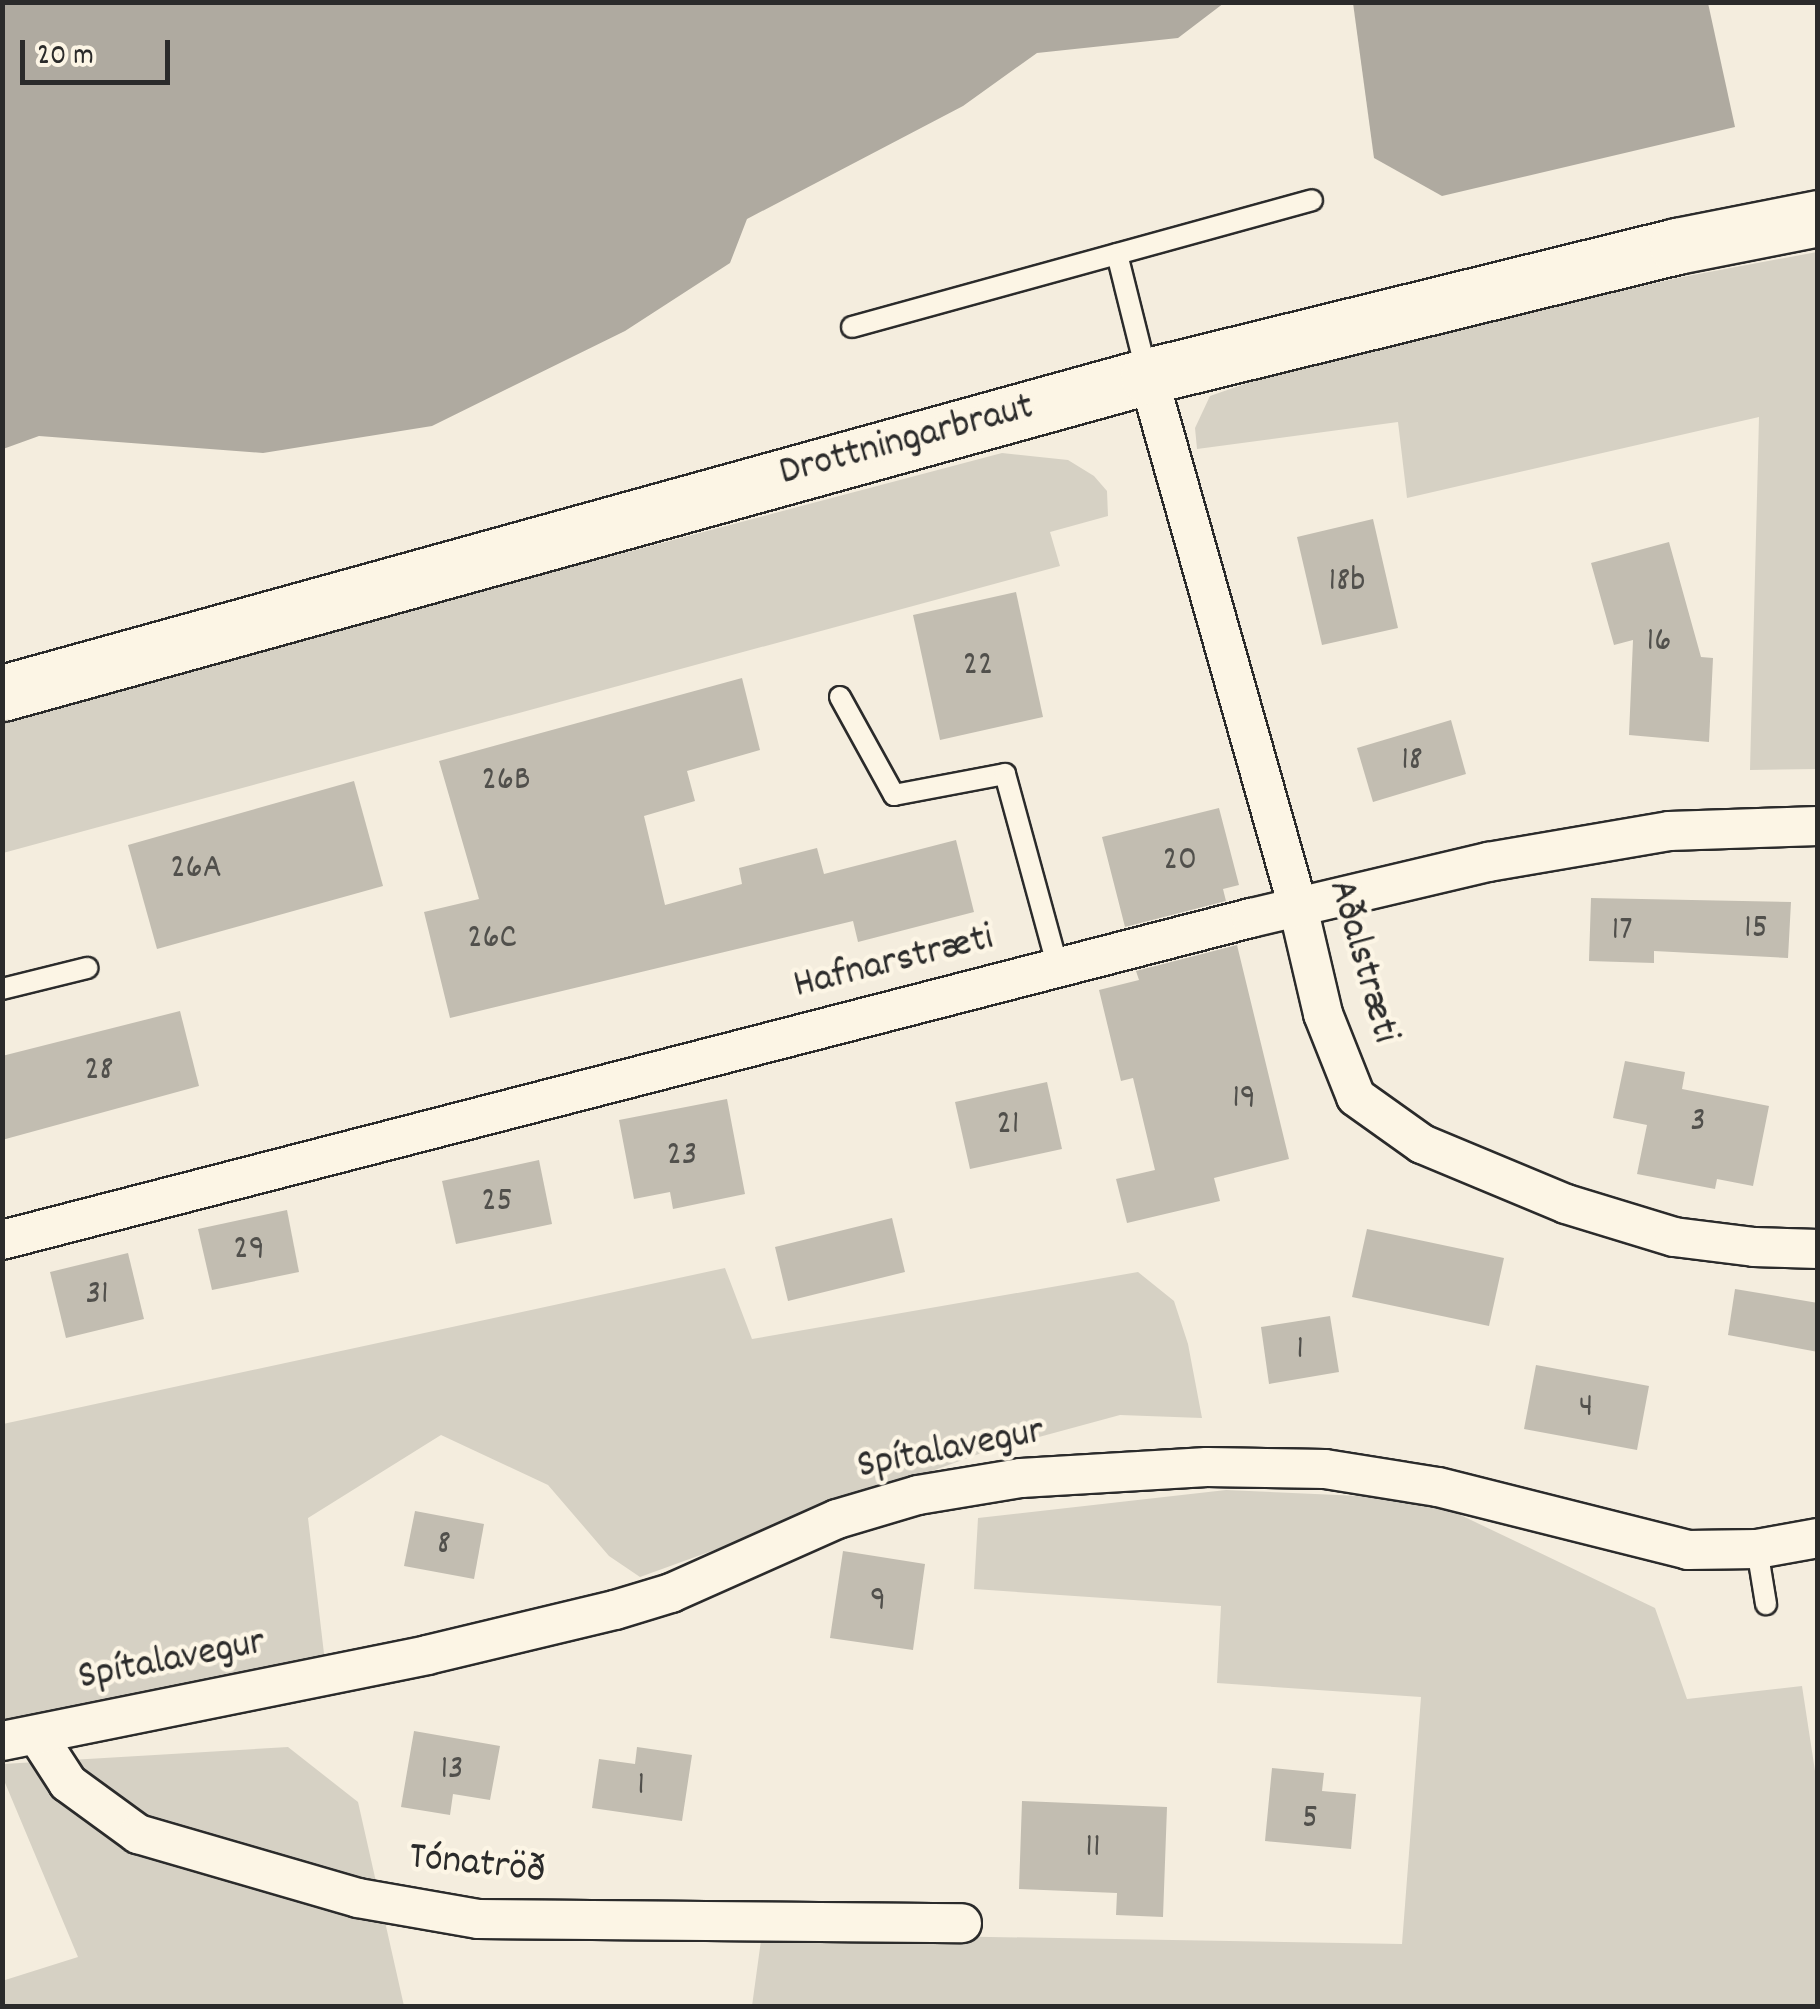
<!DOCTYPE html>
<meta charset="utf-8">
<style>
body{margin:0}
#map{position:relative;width:1820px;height:2009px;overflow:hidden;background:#f4edde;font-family:Dekko,sans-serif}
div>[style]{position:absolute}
.green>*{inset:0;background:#d6d1c4}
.water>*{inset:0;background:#afaaa0}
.building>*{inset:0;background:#c2bdb1}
.roads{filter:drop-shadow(2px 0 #2b2b2b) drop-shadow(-2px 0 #2b2b2b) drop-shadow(0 2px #2b2b2b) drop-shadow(0 -2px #2b2b2b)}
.service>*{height:20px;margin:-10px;padding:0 10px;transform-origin:10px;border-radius:10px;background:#fcf5e5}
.minor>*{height:38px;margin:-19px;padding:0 19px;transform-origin:19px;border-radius:19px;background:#fcf5e5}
.trunk>*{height:55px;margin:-27.5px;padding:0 27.5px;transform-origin:27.5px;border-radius:27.5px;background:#fcf5e5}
span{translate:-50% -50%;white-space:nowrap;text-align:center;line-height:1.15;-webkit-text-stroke:9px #fcf5e5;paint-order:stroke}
.number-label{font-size:35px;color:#51504c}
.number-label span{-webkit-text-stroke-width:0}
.street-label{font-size:40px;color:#2b2b2b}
.frame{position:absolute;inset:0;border:5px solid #2b2b2b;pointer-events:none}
.scale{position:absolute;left:20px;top:40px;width:150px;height:45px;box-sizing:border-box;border:5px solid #2b2b2b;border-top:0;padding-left:12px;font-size:30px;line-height:35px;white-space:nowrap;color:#2b2b2b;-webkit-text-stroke:8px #fcf5e5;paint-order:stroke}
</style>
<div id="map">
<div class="green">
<div style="clip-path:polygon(1817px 252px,1817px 769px,1750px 770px,1759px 417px,1407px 498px,1398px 422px,1197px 449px,1195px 428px,1210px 396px,1288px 369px,1677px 278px)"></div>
<div style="clip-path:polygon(1002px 453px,1068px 460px,1094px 476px,1107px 491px,1108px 516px,1050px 532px,1060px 566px,3px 853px,3px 717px)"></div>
<div style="clip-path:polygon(725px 1268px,752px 1339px,1138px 1272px,1174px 1301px,1188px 1344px,1202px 1418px,1120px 1415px,987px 1451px,640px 1577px,609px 1556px,548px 1485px,441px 1435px,308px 1518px,325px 1662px,3px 1726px,3px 1424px)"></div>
<div style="clip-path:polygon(1226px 1490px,1427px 1499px,1655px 1608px,1687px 1699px,1802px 1686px,1817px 1784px,1817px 2006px,752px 2006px,762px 1933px,1402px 1944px,1421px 1697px,1217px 1683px,1221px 1606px,974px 1589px,978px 1518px)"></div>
<div style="clip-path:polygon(288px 1747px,358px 1802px,404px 2006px,3px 2006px,2px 1981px,78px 1957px,3px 1778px,3px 1764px)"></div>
</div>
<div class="water">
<div style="clip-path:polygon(3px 2px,1224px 2px,1224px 3px,1178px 38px,1037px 53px,963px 106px,747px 219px,730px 263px,625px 331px,432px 426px,263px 453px,39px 436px,3px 449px)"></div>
<div style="clip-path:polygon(1353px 3px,1708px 3px,1735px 127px,1442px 196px,1374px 158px)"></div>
</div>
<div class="building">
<div style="clip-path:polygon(1373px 519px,1398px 628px,1322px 645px,1297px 537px)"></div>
<div style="clip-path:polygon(1669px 542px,1701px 657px,1713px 658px,1709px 742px,1629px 735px,1633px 640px,1614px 645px,1591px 563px)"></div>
<div style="clip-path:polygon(1016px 592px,1043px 717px,940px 740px,913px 615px)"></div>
<div style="clip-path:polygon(742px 678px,760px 750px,687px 771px,695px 801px,644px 816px,665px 905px,742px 884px,739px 868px,817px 848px,824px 874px,956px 840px,974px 912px,858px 942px,853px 921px,450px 1018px,424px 912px,479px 899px,439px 761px)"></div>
<div style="clip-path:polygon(1451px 720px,1466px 774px,1373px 802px,1357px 748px)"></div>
<div style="clip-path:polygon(354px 781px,383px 886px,157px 949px,128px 845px)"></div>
<div style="clip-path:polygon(1219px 808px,1239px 885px,1223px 889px,1226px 901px,1125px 927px,1102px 837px)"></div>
<div style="clip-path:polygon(1591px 898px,1791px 902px,1788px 958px,1654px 951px,1654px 963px,1589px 961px)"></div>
<div style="clip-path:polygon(1237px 945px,1289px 1159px,1214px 1178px,1220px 1201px,1127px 1223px,1116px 1179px,1155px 1170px,1133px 1078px,1121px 1081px,1099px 990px,1139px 980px,1136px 971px)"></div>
<div style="clip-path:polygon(180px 1011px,199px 1086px,2px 1140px,2px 1056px)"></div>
<div style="clip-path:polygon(1625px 1061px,1685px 1072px,1682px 1089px,1769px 1106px,1753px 1186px,1717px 1179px,1715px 1189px,1637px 1174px,1647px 1125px,1613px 1118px)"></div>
<div style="clip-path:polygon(1047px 1082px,1062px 1149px,970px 1169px,955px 1102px)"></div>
<div style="clip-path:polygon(727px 1099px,745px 1194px,673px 1209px,670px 1192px,634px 1199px,619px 1120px)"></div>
<div style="clip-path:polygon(539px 1160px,552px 1224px,456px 1244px,442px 1181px)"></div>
<div style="clip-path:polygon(287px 1210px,299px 1272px,212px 1290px,198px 1229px)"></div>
<div style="clip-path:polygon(892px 1218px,905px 1272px,788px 1301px,775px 1247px)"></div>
<div style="clip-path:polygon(1367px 1229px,1504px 1258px,1489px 1326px,1352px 1297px)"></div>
<div style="clip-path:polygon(128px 1253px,144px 1319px,66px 1338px,50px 1272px)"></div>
<div style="clip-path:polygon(1735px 1289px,1818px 1303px,1818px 1352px,1728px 1335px)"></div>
<div style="clip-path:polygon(1330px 1316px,1339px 1372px,1269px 1384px,1261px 1327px)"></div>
<div style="clip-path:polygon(1536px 1365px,1649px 1386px,1637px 1450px,1524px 1429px)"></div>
<div style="clip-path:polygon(415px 1511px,484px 1524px,474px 1579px,404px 1566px)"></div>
<div style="clip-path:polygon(843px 1551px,925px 1564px,913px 1650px,830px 1638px)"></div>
<div style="clip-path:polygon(414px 1731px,500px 1746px,490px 1800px,453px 1794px,450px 1815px,401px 1807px)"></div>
<div style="clip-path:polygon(637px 1747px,692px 1755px,682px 1821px,592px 1808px,599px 1759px,635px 1764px)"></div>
<div style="clip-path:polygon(1272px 1768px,1324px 1773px,1322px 1791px,1356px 1794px,1351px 1849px,1265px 1841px)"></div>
<div style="clip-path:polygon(1022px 1801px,1167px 1807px,1163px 1917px,1116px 1915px,1117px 1893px,1019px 1889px)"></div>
</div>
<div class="roads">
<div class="service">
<div style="left:1117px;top:254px;width:124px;rotate:76deg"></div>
<div style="left:852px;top:327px;width:477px;rotate:-15.4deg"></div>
<div style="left:840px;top:697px;width:112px;rotate:61.1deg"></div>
<div style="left:894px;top:795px;width:113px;rotate:-10.7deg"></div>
<div style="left:1005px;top:774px;width:201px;rotate:74.7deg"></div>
<div style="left:2px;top:989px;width:88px;rotate:-13.9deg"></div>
<div style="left:1757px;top:1549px;width:56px;rotate:80.7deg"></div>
</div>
<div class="minor">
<div style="left:1148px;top:376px;width:552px;rotate:74.23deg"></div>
<div style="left:1298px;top:907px;width:110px;rotate:76.8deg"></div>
<div style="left:1323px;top:1014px;width:89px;rotate:68.3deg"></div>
<div style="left:1356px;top:1097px;width:81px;rotate:35.5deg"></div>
<div style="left:1422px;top:1144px;width:156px;rotate:22.6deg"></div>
<div style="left:1566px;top:1204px;width:113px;rotate:17deg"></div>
<div style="left:1674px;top:1237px;width:81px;rotate:7.1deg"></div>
<div style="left:1754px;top:1247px;width:64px;rotate:1.8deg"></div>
<div style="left:2px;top:1240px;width:1290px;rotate:-14.46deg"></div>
<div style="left:1251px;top:918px;width:244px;rotate:-13.3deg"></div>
<div style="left:1488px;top:862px;width:184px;rotate:-9.7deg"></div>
<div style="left:1669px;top:831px;width:149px;rotate:-1.9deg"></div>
<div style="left:37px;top:1735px;width:57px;rotate:57.1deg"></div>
<div style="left:68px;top:1783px;width:87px;rotate:36.1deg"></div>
<div style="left:138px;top:1834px;width:229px;rotate:16.2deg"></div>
<div style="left:358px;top:1898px;width:122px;rotate:9.9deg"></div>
<div style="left:478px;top:1919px;width:484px;rotate:0.5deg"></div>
<div style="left:2px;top:1741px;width:434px;rotate:-11.4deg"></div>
<div style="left:427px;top:1655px;width:193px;rotate:-13.5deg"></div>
<div style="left:615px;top:1610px;width:59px;rotate:-16.9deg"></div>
<div style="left:671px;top:1593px;width:182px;rotate:-24deg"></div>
<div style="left:837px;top:1519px;width:84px;rotate:-16.5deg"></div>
<div style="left:918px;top:1495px;width:104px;rotate:-9.4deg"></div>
<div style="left:1021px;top:1478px;width:186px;rotate:-3.4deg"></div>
<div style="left:1207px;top:1467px;width:118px;rotate:1deg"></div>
<div style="left:1325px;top:1469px;width:114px;rotate:9.1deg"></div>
<div style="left:1438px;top:1487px;width:258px;rotate:14.1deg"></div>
<div style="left:1688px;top:1550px;width:69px;rotate:-0.8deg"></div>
<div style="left:1757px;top:1549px;width:62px;rotate:-10.2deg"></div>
</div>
<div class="trunk">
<div style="left:2px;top:693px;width:1189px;rotate:-15.46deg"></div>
<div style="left:1148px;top:376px;width:545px;rotate:-13.81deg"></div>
<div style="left:1677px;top:246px;width:144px;rotate:-11.2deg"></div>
</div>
</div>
<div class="number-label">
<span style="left:1347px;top:582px">18b</span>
<span style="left:1659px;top:642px">16</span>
<span style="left:978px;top:666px">22</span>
<span style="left:1412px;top:761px">18</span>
<span style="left:506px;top:781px">26B</span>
<span style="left:1180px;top:861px">20</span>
<span style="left:196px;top:869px">26A</span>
<span style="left:1756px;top:929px">15</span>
<span style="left:1622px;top:931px">17</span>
<span style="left:492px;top:939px">26C</span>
<span style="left:99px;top:1071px">28</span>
<span style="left:1244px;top:1099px">19</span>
<span style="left:1698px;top:1122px">3</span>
<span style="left:1008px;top:1125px">21</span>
<span style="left:682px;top:1156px">23</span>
<span style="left:497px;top:1202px">25</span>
<span style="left:249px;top:1250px">29</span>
<span style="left:97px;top:1295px">31</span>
<span style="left:1300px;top:1350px">1</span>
<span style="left:1586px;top:1408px">4</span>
<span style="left:444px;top:1545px">8</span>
<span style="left:878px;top:1601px">9</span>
<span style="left:452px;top:1770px">13</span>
<span style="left:641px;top:1786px">1</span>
<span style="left:1310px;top:1819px">5</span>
<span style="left:1093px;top:1848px">11</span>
</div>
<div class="street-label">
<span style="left:907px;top:442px;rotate:-15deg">Drottningarbraut</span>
<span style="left:1361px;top:962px;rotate:74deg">Aðalstræti</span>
<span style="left:894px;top:964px;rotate:-14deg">Hafnarstræti</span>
<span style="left:951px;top:1451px;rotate:-11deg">Spítalavegur</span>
<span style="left:172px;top:1662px;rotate:-11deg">Spítalavegur</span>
<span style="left:477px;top:1866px;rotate:6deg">Tónatröð</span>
</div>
<div class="frame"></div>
<div class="scale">20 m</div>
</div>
